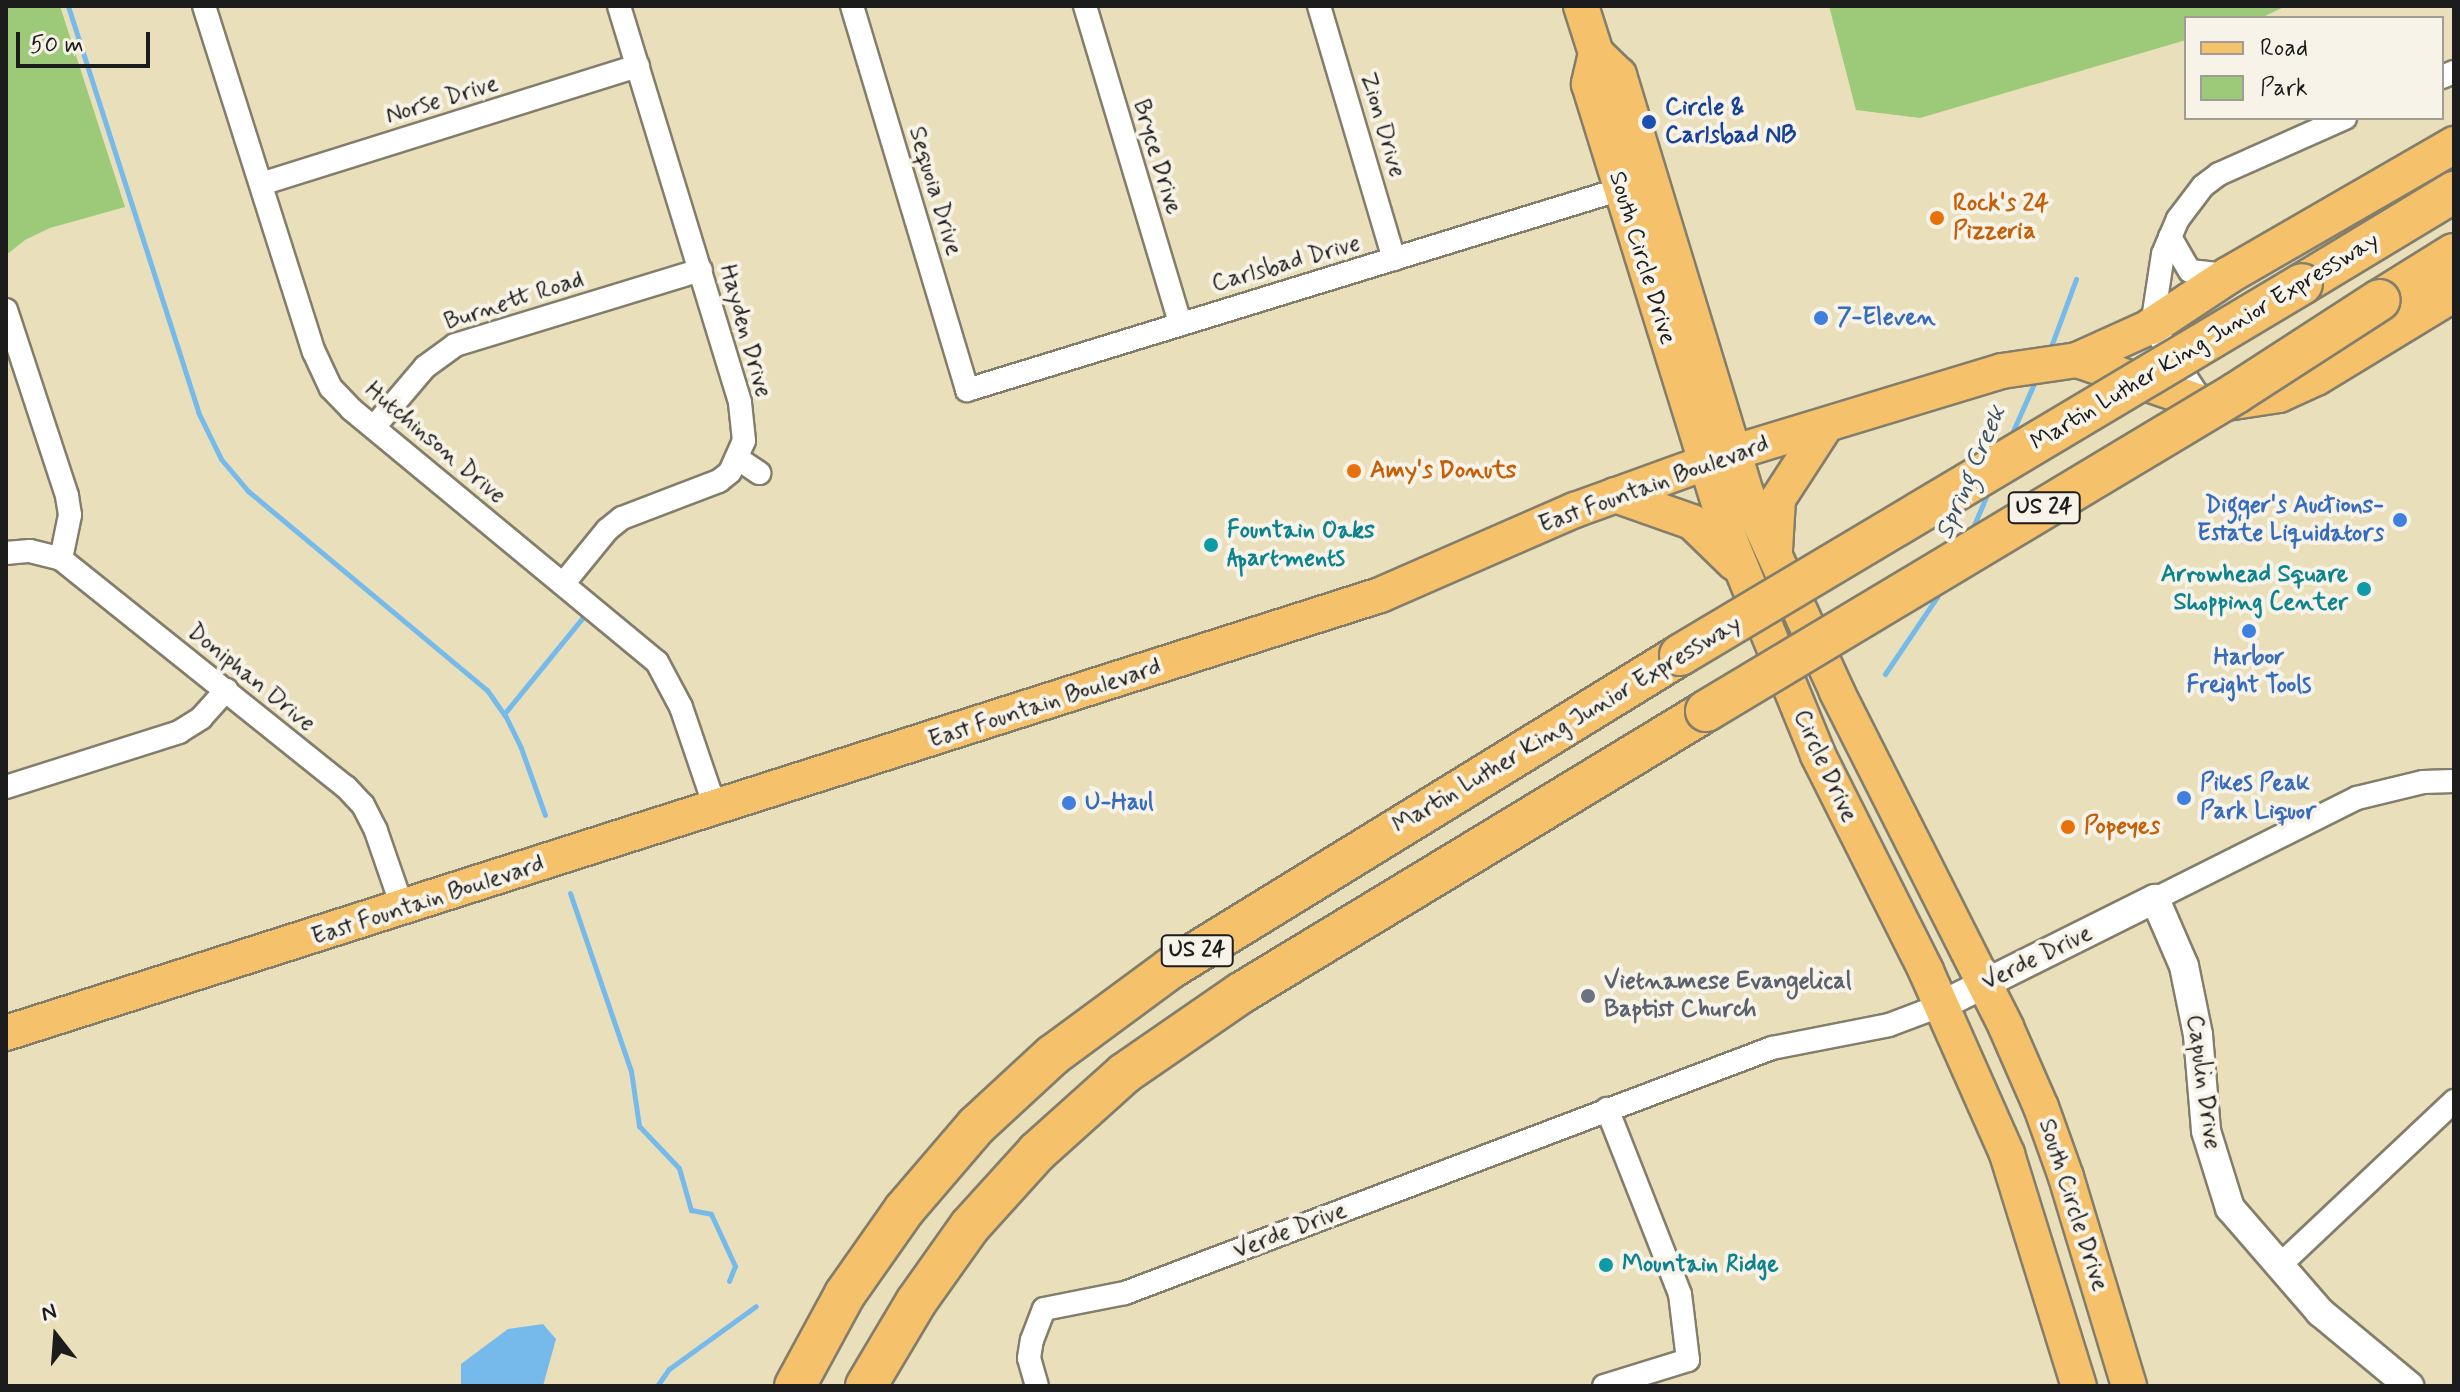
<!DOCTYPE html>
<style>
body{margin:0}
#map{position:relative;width:2460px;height:1392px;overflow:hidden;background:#eadfbb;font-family:Mynerve,sans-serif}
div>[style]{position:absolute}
.green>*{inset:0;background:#9cca78}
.water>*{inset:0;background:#76baec}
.stream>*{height:5px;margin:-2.5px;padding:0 2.5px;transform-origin:2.5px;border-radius:2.5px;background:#76baec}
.roads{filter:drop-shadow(2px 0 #837e6c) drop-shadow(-2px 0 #837e6c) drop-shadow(0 2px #837e6c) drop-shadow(0 -2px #837e6c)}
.minor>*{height:22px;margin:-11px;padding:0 11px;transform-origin:11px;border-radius:11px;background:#fff}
.tertiary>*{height:28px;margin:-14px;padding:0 14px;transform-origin:14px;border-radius:14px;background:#fff}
.primary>*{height:34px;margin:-17px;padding:0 17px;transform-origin:17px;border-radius:17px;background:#f6c16b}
.trunk>*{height:36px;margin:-18px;padding:0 18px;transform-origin:18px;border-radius:18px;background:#f6c16b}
.motorway>*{height:40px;margin:-20px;padding:0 20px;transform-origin:20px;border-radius:20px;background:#f6c16b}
.bridges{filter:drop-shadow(2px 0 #837e6c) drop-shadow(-2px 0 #837e6c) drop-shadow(0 2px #837e6c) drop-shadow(0 -2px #837e6c)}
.motorway-bridge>*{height:40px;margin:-20px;padding:0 20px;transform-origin:20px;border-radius:20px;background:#f6c16b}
.dots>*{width:22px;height:22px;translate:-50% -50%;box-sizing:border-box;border:4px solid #f7f3e8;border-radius:50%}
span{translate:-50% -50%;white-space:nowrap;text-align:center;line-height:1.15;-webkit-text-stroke:8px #f7f3e8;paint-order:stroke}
.shield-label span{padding:2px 6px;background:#f7f3e8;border:2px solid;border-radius:6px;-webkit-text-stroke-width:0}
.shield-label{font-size:22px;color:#1c1c1c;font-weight:700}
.street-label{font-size:24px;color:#1c1c1c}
.transit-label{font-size:24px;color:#164399;font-weight:700}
.left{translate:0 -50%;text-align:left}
.food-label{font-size:24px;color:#c56008;font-weight:700}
.shop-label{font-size:24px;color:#366cbe;font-weight:700}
.right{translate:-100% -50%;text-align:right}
.culture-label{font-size:24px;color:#0d838f;font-weight:700}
.worship-label{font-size:24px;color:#5b616d;font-weight:700}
.water-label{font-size:26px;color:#3c5365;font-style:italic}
.frame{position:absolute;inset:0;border:8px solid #1c1c1c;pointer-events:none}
.legend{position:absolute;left:2184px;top:16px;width:260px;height:104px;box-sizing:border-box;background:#f7f3e8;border:2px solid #9f9d96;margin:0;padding:10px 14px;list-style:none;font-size:24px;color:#1c1c1c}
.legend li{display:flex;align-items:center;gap:16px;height:40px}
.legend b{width:40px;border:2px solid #9f9d96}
.north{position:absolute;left:16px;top:1296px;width:80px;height:80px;-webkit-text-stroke:6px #f7f3e8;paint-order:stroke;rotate:343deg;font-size:22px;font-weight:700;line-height:32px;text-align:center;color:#1c1c1c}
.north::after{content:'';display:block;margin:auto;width:28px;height:36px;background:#1c1c1c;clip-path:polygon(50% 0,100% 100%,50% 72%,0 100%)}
.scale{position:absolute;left:16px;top:32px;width:134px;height:36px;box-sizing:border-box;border:4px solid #1c1c1c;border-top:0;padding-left:10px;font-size:24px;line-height:28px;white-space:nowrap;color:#1c1c1c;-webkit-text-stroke:6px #f7f3e8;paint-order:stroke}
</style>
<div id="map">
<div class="green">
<div style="clip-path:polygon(6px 6px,60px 6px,125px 207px,50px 228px,25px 240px,6px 255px)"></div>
<div style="clip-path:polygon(1829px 6px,2286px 6px,2261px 18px,2186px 18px,2186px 40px,1920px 118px,1856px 110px)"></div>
</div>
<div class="water">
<div style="clip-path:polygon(543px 1324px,556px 1339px,543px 1386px,461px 1386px,461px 1364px,508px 1329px)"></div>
</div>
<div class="stream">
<div style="left:68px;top:6px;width:426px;rotate:72.2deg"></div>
<div style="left:198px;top:412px;width:52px;rotate:63.9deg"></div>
<div style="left:221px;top:459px;width:42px;rotate:49.8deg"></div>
<div style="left:248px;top:491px;width:311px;rotate:39.8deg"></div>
<div style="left:487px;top:690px;width:33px;rotate:55deg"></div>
<div style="left:506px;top:717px;width:34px;rotate:64deg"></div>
<div style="left:521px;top:748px;width:71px;rotate:70.3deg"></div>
<div style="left:2049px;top:352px;width:78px;rotate:-69.7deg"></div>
<div style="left:2009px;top:440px;width:67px;rotate:-66.1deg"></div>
<div style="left:1971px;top:532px;width:46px;rotate:-66.8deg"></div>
<div style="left:1885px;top:674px;width:100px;rotate:-56deg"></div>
<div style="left:504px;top:714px;width:127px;rotate:-50.8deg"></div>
<div style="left:570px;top:893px;width:188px;rotate:71.1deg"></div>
<div style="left:631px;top:1071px;width:56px;rotate:81.7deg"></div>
<div style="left:639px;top:1126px;width:58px;rotate:46.4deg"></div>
<div style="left:679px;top:1168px;width:44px;rotate:74.1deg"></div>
<div style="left:691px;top:1210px;width:20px;rotate:11deg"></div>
<div style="left:711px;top:1214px;width:57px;rotate:65.2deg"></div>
<div style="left:735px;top:1266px;width:16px;rotate:112deg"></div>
<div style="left:657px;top:1386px;width:21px;rotate:-55deg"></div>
<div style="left:669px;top:1369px;width:107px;rotate:-35.9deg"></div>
</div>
<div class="roads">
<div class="minor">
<div style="left:204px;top:6px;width:363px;rotate:72.4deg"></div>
<div style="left:314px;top:352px;width:40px;rotate:65deg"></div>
<div style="left:331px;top:388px;width:29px;rotate:46deg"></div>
<div style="left:351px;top:409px;width:397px;rotate:39.6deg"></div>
<div style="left:657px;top:662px;width:51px;rotate:61.9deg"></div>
<div style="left:681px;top:707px;width:109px;rotate:71.2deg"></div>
<div style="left:852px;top:6px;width:401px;rotate:73.3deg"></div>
<div style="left:967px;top:390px;width:684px;rotate:-17.08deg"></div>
<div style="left:1085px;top:6px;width:330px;rotate:73.3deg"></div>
<div style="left:1319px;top:6px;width:264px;rotate:73.5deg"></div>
<div style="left:2442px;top:77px;width:13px;rotate:-23deg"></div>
<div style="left:261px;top:184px;width:395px;rotate:-17.4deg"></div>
<div style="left:2170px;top:237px;width:39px;rotate:60deg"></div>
<div style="left:2190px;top:271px;width:39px;rotate:6deg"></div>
<div style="left:6px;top:310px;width:196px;rotate:71.8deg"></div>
<div style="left:67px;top:496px;width:19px;rotate:81deg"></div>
<div style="left:70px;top:515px;width:45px;rotate:101.6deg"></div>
<div style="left:2203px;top:403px;width:92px;rotate:-123.5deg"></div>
<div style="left:2152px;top:326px;width:73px;rotate:-81.3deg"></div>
<div style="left:2163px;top:254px;width:38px;rotate:-67deg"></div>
<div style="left:2178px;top:219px;width:41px;rotate:-52.9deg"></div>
<div style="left:2203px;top:186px;width:20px;rotate:-37deg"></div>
<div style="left:2219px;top:174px;width:138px;rotate:-24deg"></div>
<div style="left:374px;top:427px;width:79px;rotate:-49.6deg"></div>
<div style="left:425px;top:367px;width:37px;rotate:-36deg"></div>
<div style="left:455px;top:345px;width:257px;rotate:-17deg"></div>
<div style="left:737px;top:458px;width:27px;rotate:34deg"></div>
<div style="left:6px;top:553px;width:24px;rotate:-5deg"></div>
<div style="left:30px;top:551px;width:32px;rotate:14deg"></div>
<div style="left:61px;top:559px;width:365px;rotate:38.7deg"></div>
<div style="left:346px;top:787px;width:25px;rotate:47deg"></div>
<div style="left:363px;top:805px;width:29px;rotate:63deg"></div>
<div style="left:376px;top:831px;width:83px;rotate:70.9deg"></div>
<div style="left:563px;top:584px;width:70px;rotate:-50.8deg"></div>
<div style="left:607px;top:530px;width:19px;rotate:-39deg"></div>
<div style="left:622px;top:518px;width:104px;rotate:-20.9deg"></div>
<div style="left:719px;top:481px;width:14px;rotate:-39deg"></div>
<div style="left:730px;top:472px;width:34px;rotate:-66deg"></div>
<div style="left:744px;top:441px;width:39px;rotate:-96deg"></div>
<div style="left:740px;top:402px;width:414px;rotate:-107deg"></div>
<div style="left:6px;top:787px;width:182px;rotate:-17.6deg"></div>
<div style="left:179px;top:732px;width:26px;rotate:-32deg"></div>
<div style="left:201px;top:718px;width:38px;rotate:-48deg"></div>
<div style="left:2155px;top:899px;width:226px;rotate:-26.6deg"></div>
<div style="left:2357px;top:798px;width:68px;rotate:-13.6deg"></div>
<div style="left:2423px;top:782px;width:31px;rotate:-2deg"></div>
<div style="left:2278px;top:1267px;width:242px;rotate:-43.3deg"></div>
<div style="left:1037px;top:1386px;width:29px;rotate:-106deg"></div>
<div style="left:1029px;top:1358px;width:18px;rotate:-81deg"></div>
<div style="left:1032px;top:1340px;width:33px;rotate:-69deg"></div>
<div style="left:1044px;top:1309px;width:83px;rotate:-11.2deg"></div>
<div style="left:1125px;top:1293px;width:692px;rotate:-20.74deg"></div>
<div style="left:1772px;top:1048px;width:119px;rotate:-11.1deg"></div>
<div style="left:1889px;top:1025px;width:57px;rotate:-20.7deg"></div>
<div style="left:1604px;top:1386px;width:88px;rotate:-17.2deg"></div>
<div style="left:1688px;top:1360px;width:66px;rotate:-96.9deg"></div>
<div style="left:1680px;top:1294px;width:199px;rotate:-111.5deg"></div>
</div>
<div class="tertiary">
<div style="left:1942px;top:1005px;width:238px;rotate:-26.5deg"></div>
<div style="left:2155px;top:899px;width:73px;rotate:66.6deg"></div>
<div style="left:2184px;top:966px;width:70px;rotate:78.5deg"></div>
<div style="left:2198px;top:1035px;width:96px;rotate:85.2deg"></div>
<div style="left:2206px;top:1131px;width:81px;rotate:72.7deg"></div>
<div style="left:2230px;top:1208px;width:138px;rotate:49.1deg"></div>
<div style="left:2320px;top:1312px;width:116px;rotate:39.7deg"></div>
</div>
<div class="primary">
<div style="left:1581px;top:6px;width:49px;rotate:72.3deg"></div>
<div style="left:1596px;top:53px;width:32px;rotate:44deg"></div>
<div style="left:1619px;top:75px;width:439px;rotate:73.1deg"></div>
<div style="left:1747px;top:495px;width:217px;rotate:65.4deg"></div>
<div style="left:1837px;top:692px;width:375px;rotate:63.2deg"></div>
<div style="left:2006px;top:1027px;width:87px;rotate:66.4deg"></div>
<div style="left:2041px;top:1107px;width:74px;rotate:70.3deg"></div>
<div style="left:2066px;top:1177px;width:218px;rotate:73.2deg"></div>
<div style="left:1596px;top:53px;width:32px;rotate:103deg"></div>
<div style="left:1589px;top:84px;width:483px;rotate:72.8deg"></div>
<div style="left:1732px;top:545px;width:227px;rotate:67.7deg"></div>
<div style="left:1818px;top:755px;width:241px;rotate:63.4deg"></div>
<div style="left:1926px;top:971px;width:200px;rotate:66.1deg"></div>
<div style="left:2007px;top:1154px;width:243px;rotate:72.8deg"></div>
<div style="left:2077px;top:360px;width:133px;rotate:18.8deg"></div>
<div style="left:1615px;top:495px;width:82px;rotate:19.3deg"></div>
<div style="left:1692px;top:522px;width:59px;rotate:44.3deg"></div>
<div style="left:1775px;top:550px;width:51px;rotate:-86.6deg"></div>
<div style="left:1778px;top:499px;width:88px;rotate:-57deg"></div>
<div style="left:6px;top:1033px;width:1442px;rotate:-17.68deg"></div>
<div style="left:1380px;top:595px;width:213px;rotate:-23.6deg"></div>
<div style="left:1575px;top:510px;width:170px;rotate:-19.9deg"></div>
<div style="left:1735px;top:452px;width:279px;rotate:-16.9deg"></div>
<div style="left:2002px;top:371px;width:76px;rotate:-8.3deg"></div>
<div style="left:2077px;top:360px;width:82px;rotate:-24.4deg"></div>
</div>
<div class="trunk">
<div style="left:2152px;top:326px;width:92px;rotate:-33.5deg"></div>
<div style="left:2229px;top:275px;width:260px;rotate:-30deg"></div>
<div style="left:2220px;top:403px;width:60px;rotate:-8.7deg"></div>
<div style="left:2279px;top:394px;width:41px;rotate:-24.7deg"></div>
<div style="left:2316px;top:377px;width:162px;rotate:-31.3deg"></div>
</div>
<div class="motorway">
<div style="left:2302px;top:284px;width:178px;rotate:-31.2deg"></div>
<div style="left:2380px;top:300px;width:87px;rotate:-31.9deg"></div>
<div style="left:795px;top:1386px;width:105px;rotate:-61.5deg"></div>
<div style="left:845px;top:1294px;width:103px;rotate:-54.9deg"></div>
<div style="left:904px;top:1210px;width:111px;rotate:-49.4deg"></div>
<div style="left:976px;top:1126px;width:105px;rotate:-42.7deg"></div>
<div style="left:1053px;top:1055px;width:147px;rotate:-36.4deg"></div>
<div style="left:1171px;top:968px;width:598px;rotate:-31.59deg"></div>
<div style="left:866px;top:1386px;width:98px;rotate:-59.2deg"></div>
<div style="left:916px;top:1302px;width:93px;rotate:-54.6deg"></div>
<div style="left:970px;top:1226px;width:100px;rotate:-47.8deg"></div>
<div style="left:1037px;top:1152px;width:118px;rotate:-41.9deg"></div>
<div style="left:1125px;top:1073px;width:141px;rotate:-34.6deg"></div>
<div style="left:1241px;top:993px;width:544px;rotate:-31.23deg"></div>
</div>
</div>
<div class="bridges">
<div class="motorway-bridge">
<div style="left:1680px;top:655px;width:724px;rotate:-30.81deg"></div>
<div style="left:1706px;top:711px;width:618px;rotate:-30.96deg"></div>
<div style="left:2236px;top:393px;width:171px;rotate:-32.9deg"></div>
</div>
</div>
<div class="dots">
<div style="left:1649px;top:122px;background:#1a4fb4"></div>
<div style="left:1937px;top:218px;background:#e8710a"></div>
<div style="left:1821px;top:318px;background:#3f7fe0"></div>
<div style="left:1354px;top:471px;background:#e8710a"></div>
<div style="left:2400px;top:520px;background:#3f7fe0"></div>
<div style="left:1211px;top:545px;background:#0f9aa8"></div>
<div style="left:2364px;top:589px;background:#0f9aa8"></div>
<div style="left:2249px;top:631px;background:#3f7fe0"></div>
<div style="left:2184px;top:798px;background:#3f7fe0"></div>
<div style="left:1069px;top:803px;background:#3f7fe0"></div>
<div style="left:2068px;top:827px;background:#e8710a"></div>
<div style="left:1588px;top:996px;background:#6b7280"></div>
<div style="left:1606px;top:1265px;background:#0f9aa8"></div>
</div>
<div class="shield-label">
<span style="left:2044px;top:508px">US 24</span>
<span style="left:1197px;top:951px">US 24</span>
</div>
<div class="street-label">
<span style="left:442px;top:100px;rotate:-17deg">Norse Drive</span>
<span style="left:1382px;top:125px;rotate:73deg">Zion Drive</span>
<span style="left:1157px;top:157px;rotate:73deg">Bryce Drive</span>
<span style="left:935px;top:191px;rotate:73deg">Sequoia Drive</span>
<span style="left:1642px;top:258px;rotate:73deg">South Circle Drive</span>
<span style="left:1286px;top:264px;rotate:-16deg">Carlsbad Drive</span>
<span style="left:514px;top:301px;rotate:-18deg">Burnett Road</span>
<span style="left:745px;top:331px;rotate:74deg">Hayden Drive</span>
<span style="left:2205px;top:342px;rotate:-31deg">Martin Luther King Junior Expressway</span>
<span style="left:435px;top:443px;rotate:40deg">Hutchinson Drive</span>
<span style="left:1654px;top:485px;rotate:-20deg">East Fountain Boulevard</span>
<span style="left:251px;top:678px;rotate:39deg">Doniphan Drive</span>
<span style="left:1045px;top:704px;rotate:-18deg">East Fountain Boulevard</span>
<span style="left:1567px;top:725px;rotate:-31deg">Martin Luther King Junior Expressway</span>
<span style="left:1825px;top:766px;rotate:65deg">Circle Drive</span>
<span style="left:428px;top:901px;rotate:-18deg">East Fountain Boulevard</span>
<span style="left:2037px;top:958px;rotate:-26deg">Verde Drive</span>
<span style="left:2203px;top:1082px;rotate:82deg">Capulin Drive</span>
<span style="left:2073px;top:1205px;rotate:72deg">South Circle Drive</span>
<span style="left:1290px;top:1231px;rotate:-21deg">Verde Drive</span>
</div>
<div class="transit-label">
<span class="left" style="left:1665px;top:122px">Circle &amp;<br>Carlsbad NB</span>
</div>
<div class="food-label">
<span class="left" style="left:1953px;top:218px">Rock's 24<br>Pizzeria</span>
<span class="left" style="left:1370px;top:471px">Amy's Donuts</span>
<span class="left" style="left:2084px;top:827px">Popeyes</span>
</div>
<div class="shop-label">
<span class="left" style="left:1837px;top:318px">7-Eleven</span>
<span class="right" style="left:2384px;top:520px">Digger's Auctions-<br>Estate Liquidators</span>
<span style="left:2249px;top:672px">Harbor<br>Freight Tools</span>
<span class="left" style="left:2200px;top:798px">Pikes Peak<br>Park Liquor</span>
<span class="left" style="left:1085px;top:803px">U-Haul</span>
</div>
<div class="culture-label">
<span class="left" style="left:1227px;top:545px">Fountain Oaks<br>Apartments</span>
<span class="right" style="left:2348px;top:589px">Arrowhead Square<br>Shopping Center</span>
<span class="left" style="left:1622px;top:1265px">Mountain Ridge</span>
</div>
<div class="worship-label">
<span class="left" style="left:1604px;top:996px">Vietnamese Evangelical<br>Baptist Church</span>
</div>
<div class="water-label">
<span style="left:1972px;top:473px;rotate:-67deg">Spring Creek</span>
</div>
<div class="frame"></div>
<ul class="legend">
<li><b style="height:10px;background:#f6c16b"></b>Road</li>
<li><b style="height:22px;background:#9cca78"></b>Park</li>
</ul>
<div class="north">N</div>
<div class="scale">50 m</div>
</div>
